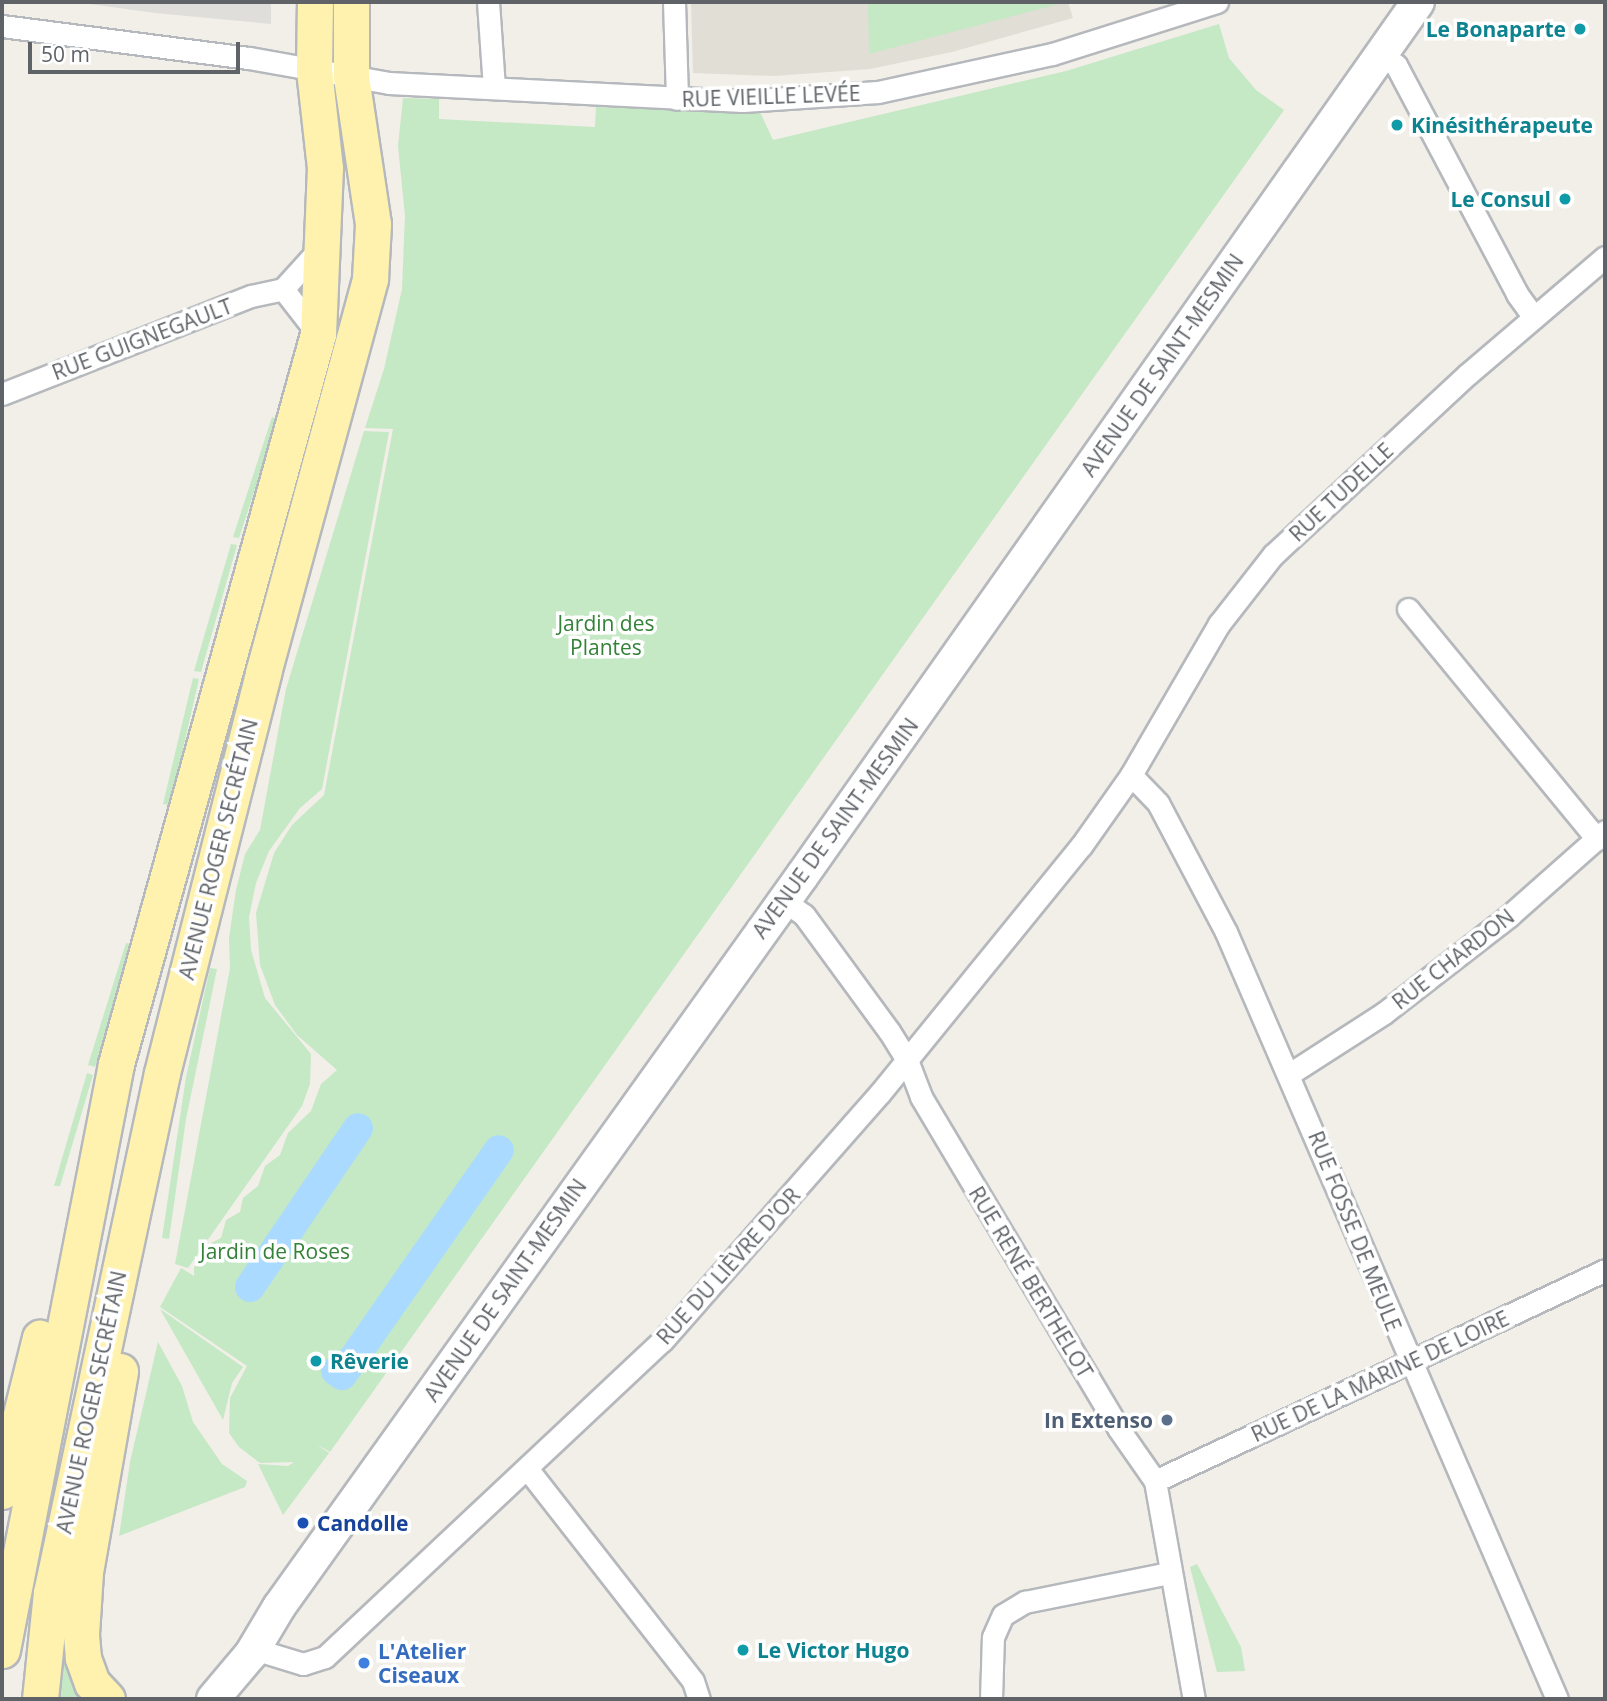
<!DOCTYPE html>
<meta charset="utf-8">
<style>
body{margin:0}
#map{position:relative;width:1607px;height:1701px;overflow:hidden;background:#f1efe8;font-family:"Open Sans",sans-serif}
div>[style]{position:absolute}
.industrial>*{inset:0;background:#e0deda}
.education>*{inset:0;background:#e1ded6}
.green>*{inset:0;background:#c5e8c5}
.canal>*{height:30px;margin:-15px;padding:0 15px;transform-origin:15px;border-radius:15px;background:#aadaff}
.roads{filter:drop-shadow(2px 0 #b5b8bc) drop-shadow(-2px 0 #b5b8bc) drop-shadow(0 2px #b5b8bc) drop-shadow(0 -2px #b5b8bc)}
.street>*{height:21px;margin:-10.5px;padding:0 10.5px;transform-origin:10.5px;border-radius:10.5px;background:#fff}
.secondary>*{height:32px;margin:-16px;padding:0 16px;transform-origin:16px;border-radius:16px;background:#fff}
.primary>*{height:35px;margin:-17.5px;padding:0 17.5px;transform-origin:17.5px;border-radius:17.5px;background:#fff2af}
.dots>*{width:19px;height:19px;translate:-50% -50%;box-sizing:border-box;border:4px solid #fff;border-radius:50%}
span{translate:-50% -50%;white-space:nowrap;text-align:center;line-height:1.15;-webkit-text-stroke:7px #fff;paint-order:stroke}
.culture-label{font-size:21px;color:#0d838f;font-weight:700}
.right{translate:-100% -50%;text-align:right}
.left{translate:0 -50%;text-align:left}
.street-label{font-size:21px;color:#5f6368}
.park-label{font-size:21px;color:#348238}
.service-label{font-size:21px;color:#4e5e75;font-weight:700}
.transit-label{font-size:21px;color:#164399;font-weight:700}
.shop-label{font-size:21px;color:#366cbe;font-weight:700}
.frame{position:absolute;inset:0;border:4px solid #5f6368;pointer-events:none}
.scale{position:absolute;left:28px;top:42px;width:212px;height:32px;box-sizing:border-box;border:4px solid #5f6368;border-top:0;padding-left:9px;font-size:21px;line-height:24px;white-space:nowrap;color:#5f6368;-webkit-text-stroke:5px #fff;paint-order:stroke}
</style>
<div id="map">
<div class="industrial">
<div style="clip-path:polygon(75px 2px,271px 2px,271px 24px,155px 13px)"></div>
</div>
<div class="education">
<div style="clip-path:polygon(691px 2px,1068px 2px,1073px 18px,952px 52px,870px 69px,774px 76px,693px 73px)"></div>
</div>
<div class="green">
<div style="clip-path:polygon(868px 2px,1058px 2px,1059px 4px,869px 54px)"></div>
<div style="clip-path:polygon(1219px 24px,1229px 58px,1256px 90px,1284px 110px,330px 1452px,316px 1444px,329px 1453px,283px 1515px,258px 1464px,288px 1466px,294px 1462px,260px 1463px,239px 1447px,229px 1433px,230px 1398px,247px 1366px,160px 1307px,181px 1268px,194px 1276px,194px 1267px,207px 1259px,211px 1243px,221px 1238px,226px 1220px,240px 1212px,243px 1198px,258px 1186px,265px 1166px,280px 1155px,288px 1133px,311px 1111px,321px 1084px,337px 1070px,297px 1035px,275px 1005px,260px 965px,256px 913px,274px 853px,292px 825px,324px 795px,393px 429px,365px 428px,384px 369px,402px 289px,405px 216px,398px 146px,403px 98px,439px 99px,439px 119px,595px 127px,596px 107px,760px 112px,773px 140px,1066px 71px)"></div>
<div style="clip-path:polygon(272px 417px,278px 419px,239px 538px,233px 537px)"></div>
<div style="clip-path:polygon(364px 431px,389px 432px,322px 789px,300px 808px,269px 851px,256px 883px,249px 917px,251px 950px,265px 998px,311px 1054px,310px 1084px,302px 1106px,188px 1268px,175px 1264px,230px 968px,229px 938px,236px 890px,245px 854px,260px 830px,286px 689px)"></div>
<div style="clip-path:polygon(231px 544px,237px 545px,201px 672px,194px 671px)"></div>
<div style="clip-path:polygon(193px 678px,199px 679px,170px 805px,163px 804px)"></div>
<div style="clip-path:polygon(126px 943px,133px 945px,95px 1067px,88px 1065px)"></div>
<div style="clip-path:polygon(210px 968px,217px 969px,186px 1119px,169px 1239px,162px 1238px,186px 1077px)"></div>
<div style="clip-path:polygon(87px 1073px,93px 1075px,60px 1186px,54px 1186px)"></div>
<div style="clip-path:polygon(160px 1309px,243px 1367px,232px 1383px,223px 1420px)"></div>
<div style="clip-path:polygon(158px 1342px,182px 1386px,193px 1422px,222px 1464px,247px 1481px,245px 1487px,119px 1536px,130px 1462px)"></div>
<div style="clip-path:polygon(1197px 1564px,1241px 1647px,1245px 1671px,1217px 1672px,1190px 1567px)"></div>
<div style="clip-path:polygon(64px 1634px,88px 1699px,54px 1699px)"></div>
</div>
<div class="canal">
<div style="left:250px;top:1287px;width:192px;rotate:-55.8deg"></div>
<div style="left:336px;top:1371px;width:7px;rotate:34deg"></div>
<div style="left:342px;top:1375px;width:274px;rotate:-55.1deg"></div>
</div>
<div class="roads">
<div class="street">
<div style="left:488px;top:2px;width:86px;rotate:86deg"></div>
<div style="left:674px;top:2px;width:97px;rotate:88.2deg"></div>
<div style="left:2px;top:26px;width:249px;rotate:7.4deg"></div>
<div style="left:249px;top:58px;width:142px;rotate:10.1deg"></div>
<div style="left:389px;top:83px;width:354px;rotate:2.9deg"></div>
<div style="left:743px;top:101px;width:135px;rotate:-3.8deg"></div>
<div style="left:878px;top:92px;width:178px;rotate:-12.3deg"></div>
<div style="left:1052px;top:54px;width:173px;rotate:-17.5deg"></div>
<div style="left:1381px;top:55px;width:18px;rotate:34deg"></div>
<div style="left:1396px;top:65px;width:259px;rotate:62.1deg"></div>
<div style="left:1517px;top:294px;width:29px;rotate:54deg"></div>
<div style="left:283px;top:289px;width:57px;rotate:52.1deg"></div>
<div style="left:2px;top:394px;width:268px;rotate:-21.5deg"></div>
<div style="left:251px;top:296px;width:33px;rotate:-12deg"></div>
<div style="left:283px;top:289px;width:58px;rotate:-47.8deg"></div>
<div style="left:1408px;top:609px;width:298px;rotate:50.6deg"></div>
<div style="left:1131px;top:775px;width:39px;rotate:46deg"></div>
<div style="left:1158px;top:803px;width:146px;rotate:62.2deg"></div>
<div style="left:1226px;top:932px;width:835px;rotate:66.66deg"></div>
<div style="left:784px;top:901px;width:24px;rotate:35deg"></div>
<div style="left:804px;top:915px;width:144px;rotate:53.8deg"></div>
<div style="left:889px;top:1031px;width:34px;rotate:58deg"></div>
<div style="left:907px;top:1060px;width:40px;rotate:69deg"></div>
<div style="left:921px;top:1097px;width:385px;rotate:59.2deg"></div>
<div style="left:1118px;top:1428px;width:65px;rotate:55.1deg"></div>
<div style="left:1155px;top:1481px;width:221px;rotate:79.9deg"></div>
<div style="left:1291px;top:1073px;width:111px;rotate:-32.8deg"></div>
<div style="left:1384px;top:1013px;width:158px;rotate:-37.8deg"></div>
<div style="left:1509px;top:916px;width:128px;rotate:-41.5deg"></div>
<div style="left:529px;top:1471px;width:266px;rotate:52deg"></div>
<div style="left:693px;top:1681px;width:19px;rotate:72deg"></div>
<div style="left:1155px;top:1481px;width:497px;rotate:-25.1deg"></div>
<div style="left:254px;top:1649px;width:51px;rotate:17deg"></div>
<div style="left:303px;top:1664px;width:23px;rotate:-18deg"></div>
<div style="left:325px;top:1657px;width:462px;rotate:-43.2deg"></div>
<div style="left:662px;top:1341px;width:330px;rotate:-48.7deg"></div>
<div style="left:880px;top:1093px;width:318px;rotate:-50.9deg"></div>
<div style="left:1081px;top:846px;width:87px;rotate:-54.8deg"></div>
<div style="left:1131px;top:775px;width:175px;rotate:-59.8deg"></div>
<div style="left:1219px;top:624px;width:88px;rotate:-52deg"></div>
<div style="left:1273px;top:555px;width:266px;rotate:-42.9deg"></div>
<div style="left:1468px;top:374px;width:180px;rotate:-40.5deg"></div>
<div style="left:991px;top:1699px;width:62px;rotate:-88.2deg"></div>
<div style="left:993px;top:1637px;width:24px;rotate:-66deg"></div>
<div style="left:1003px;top:1615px;width:26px;rotate:-31deg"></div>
<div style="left:1025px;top:1602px;width:147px;rotate:-11.4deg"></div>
</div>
<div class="secondary">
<div style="left:213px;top:1699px;width:59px;rotate:-49.8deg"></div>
<div style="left:251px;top:1654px;width:55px;rotate:-59.2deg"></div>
<div style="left:279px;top:1607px;width:899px;rotate:-54.42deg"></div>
<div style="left:802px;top:876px;width:1069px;rotate:-54.82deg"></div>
</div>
<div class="primary">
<div style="left:2px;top:1491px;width:158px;rotate:-76.1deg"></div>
<div style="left:2px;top:1650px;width:597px;rotate:-78.99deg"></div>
<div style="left:116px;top:1064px;width:757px;rotate:-74.53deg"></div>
<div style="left:318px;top:334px;width:166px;rotate:-87.6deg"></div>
<div style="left:325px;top:168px;width:99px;rotate:-96.4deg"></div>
<div style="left:314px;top:70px;width:68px;rotate:-89.2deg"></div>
<div style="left:40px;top:1699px;width:107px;rotate:-84.1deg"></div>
<div style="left:51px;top:1593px;width:532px;rotate:-77.95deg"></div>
<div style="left:162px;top:1073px;width:413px;rotate:-75.8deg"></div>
<div style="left:263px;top:673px;width:409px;rotate:-74.8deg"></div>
<div style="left:370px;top:278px;width:54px;rotate:-86.8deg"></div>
<div style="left:373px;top:224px;width:150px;rotate:-98.5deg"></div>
<div style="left:351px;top:76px;width:74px;rotate:-90deg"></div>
<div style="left:107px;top:1699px;width:22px;rotate:-133deg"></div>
<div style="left:92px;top:1683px;width:27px;rotate:-110deg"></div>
<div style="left:83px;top:1658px;width:24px;rotate:-95deg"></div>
<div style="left:81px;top:1634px;width:62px;rotate:-86.3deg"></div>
<div style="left:85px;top:1572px;width:204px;rotate:-80.1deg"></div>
</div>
</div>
<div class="dots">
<div style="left:1580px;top:29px;background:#0f9aa8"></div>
<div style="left:1397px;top:125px;background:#0f9aa8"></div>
<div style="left:1565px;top:199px;background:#0f9aa8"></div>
<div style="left:316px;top:1361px;background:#0f9aa8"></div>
<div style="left:1167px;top:1420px;background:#5c6f8a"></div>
<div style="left:303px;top:1523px;background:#1a4fb4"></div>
<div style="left:743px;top:1650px;background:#0f9aa8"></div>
<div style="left:364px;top:1663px;background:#3f7fe0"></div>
</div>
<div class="culture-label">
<span class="right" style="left:1566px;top:29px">Le Bonaparte</span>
<span class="left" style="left:1411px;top:125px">Kinésithérapeute</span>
<span class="right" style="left:1551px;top:199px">Le Consul</span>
<span class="left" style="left:330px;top:1361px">Rêverie</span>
<span class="left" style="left:757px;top:1650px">Le Victor Hugo</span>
</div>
<div class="street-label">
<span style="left:771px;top:96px;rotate:-2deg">RUE VIEILLE LEVÉE</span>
<span style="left:142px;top:339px;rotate:-21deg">RUE GUIGNEGAULT</span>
<span style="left:1162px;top:365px;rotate:-55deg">AVENUE DE SAINT-MESMIN</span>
<span style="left:1341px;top:492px;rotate:-43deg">RUE TUDELLE</span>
<span style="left:835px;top:828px;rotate:-54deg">AVENUE DE SAINT-MESMIN</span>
<span style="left:218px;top:849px;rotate:-76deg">AVENUE ROGER SECRÉTAIN</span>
<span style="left:1453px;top:959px;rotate:-38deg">RUE CHARDON</span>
<span style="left:1355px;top:1231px;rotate:68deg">RUE FOSSE DE MEULE</span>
<span style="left:728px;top:1266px;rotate:-48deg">RUE DU LIÈVRE D'OR</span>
<span style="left:1031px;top:1282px;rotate:59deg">RUE RENÉ BERTHELOT</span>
<span style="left:505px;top:1290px;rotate:-55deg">AVENUE DE SAINT-MESMIN</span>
<span style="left:1380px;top:1376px;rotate:-25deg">RUE DE LA MARINE DE LOIRE</span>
<span style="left:91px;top:1402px;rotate:-78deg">AVENUE ROGER SECRÉTAIN</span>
</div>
<div class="park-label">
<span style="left:606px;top:635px">Jardin des<br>Plantes</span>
<span style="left:275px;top:1251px">Jardin de Roses</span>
</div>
<div class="service-label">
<span class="right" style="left:1153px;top:1420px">In Extenso</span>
</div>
<div class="transit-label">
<span class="left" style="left:317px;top:1523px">Candolle</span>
</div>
<div class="shop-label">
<span class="left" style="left:378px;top:1663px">L'Atelier<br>Ciseaux</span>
</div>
<div class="frame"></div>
<div class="scale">50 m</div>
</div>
